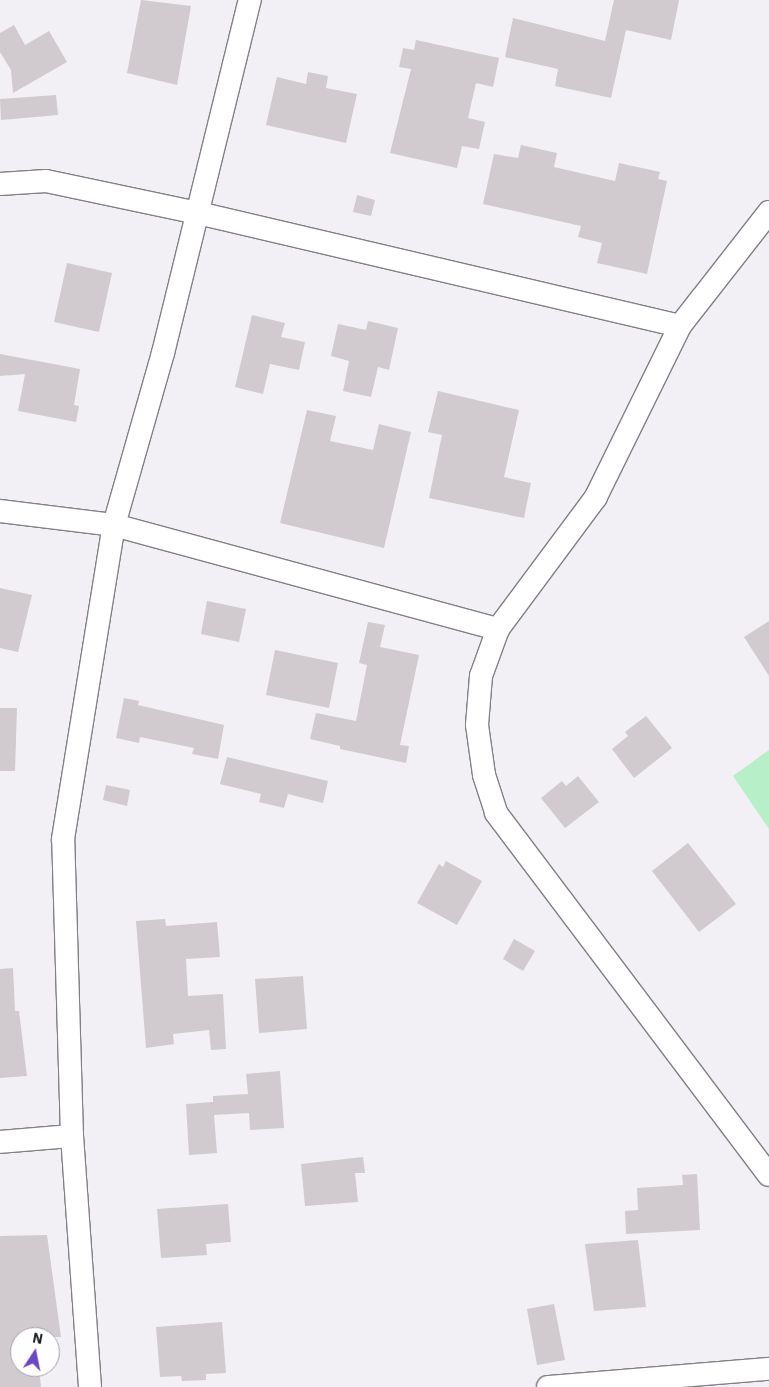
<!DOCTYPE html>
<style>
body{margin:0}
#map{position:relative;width:769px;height:1387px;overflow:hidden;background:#f2eff5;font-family:"IBM Plex Sans",sans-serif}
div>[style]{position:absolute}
.green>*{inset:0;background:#b6efc8}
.building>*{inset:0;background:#d1cbcf}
.roads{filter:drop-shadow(1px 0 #828085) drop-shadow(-1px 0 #828085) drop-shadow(0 1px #828085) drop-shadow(0 -1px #828085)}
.street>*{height:22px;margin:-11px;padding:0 11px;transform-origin:11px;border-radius:11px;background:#fff}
span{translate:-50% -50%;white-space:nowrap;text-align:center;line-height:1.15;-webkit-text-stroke:4px #fefdff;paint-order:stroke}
.north{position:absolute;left:10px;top:1327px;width:50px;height:50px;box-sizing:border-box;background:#fefdff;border:1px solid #a3a2a4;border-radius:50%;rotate:11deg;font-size:14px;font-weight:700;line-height:20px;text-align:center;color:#1b1a1c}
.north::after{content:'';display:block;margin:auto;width:18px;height:22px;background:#6948c1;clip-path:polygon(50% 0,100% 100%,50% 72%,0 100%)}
</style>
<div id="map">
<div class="green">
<div style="clip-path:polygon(769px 750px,769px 829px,733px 776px)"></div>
</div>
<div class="building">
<div style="clip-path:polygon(141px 0,191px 6px,177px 85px,127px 73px)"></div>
<div style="clip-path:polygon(614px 0,679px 0,671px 40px,626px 30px,611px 98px,555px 86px,558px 69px,505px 57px,513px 18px,605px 41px)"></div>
<div style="clip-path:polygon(14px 25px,25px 45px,49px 31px,67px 62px,13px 93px,11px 70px,0 52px,0 33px)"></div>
<div style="clip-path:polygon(416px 40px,499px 58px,493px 87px,476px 83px,468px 118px,485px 122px,479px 149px,462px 146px,457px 168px,390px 153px,411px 69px,399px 67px,403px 48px,414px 50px)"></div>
<div style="clip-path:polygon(308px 72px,328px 76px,326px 88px,357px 94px,346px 143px,266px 125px,277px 77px,306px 84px)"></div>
<div style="clip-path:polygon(56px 95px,58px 115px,1px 120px,0 99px)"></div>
<div style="clip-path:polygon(521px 145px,557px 153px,554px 167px,615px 181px,619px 163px,660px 172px,658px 179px,667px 181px,647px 274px,597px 263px,602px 243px,578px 237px,581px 226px,483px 204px,494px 154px,518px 158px)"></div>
<div style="clip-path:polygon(357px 195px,375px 200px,371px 216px,353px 212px)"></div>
<div style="clip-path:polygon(67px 263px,112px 273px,99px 332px,54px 322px)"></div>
<div style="clip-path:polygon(252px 315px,285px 323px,281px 337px,305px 342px,299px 370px,270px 364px,263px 394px,235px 387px)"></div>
<div style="clip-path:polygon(368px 321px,398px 328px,389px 370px,378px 367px,371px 397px,343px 391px,349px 361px,331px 356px,338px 324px,366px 330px)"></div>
<div style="clip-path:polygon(0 354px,80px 369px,74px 405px,79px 406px,76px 422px,18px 411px,25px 374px,0 376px)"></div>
<div style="clip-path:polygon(438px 391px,519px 410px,504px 477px,531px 483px,524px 518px,429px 498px,442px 435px,428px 432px)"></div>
<div style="clip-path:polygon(307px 410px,336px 416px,330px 441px,373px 450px,379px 424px,411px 432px,384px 548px,280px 523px)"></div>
<div style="clip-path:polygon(0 588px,32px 595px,18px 652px,0 648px)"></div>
<div style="clip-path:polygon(207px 601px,246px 609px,239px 642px,201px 634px)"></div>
<div style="clip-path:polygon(769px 621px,769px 676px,744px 637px)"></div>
<div style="clip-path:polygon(368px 622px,385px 625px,380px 647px,419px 655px,400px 745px,409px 746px,406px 763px,340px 749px,340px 746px,310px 739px,316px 713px,356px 721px,367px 665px,359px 663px)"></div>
<div style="clip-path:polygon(275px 650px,338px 663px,329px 708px,266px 695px)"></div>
<div style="clip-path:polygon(124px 698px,139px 701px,138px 705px,224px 725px,218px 759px,192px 754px,194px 748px,140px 737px,139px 743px,116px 738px)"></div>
<div style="clip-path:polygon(0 708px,17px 708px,15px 771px,0 771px)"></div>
<div style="clip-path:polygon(646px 716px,672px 748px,634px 778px,612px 749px,628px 736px,625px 732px)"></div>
<div style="clip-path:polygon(227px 757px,328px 781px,323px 803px,288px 794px,284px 808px,259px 802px,261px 794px,220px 784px)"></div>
<div style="clip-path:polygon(578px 776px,599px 802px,565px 828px,541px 798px,562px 781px,566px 786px)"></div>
<div style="clip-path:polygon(106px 785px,130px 790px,127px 806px,103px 800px)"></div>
<div style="clip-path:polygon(688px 843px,736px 904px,699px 932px,652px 871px)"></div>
<div style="clip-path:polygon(446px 861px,482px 881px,457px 925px,417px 903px,439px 864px,443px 867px)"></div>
<div style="clip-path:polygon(165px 919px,166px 926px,217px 922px,220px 957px,186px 959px,188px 996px,223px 994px,226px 1049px,211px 1050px,209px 1030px,173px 1034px,174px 1044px,146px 1048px,136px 921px)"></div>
<div style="clip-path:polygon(514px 939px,535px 951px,523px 971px,503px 959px)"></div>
<div style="clip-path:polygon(13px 968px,15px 1011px,19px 1011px,27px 1076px,0 1078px,0 969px)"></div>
<div style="clip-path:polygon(303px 976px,307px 1029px,259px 1033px,255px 979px)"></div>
<div style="clip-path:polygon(280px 1071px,284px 1128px,250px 1130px,249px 1113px,214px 1115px,217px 1153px,189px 1155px,186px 1104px,213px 1102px,213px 1096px,248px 1094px,246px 1074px)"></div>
<div style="clip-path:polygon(363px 1157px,365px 1173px,355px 1173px,358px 1202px,305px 1206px,301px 1164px)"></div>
<div style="clip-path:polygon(697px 1174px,700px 1230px,626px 1234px,625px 1211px,638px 1210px,637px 1188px,683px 1185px,682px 1175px)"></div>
<div style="clip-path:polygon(228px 1204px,231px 1242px,206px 1244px,207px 1255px,161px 1258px,157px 1209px)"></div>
<div style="clip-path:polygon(47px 1235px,61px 1337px,20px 1337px,20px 1367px,39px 1367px,41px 1387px,0 1387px,0 1236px)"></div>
<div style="clip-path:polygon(638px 1240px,646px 1307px,594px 1311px,585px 1244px)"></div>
<div style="clip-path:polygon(554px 1304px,565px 1360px,537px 1365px,527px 1309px)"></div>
<div style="clip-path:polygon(222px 1322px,226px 1373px,206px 1374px,206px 1380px,182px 1381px,181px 1376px,160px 1377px,156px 1327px)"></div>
</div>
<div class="roads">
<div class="street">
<div style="left:0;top:184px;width:46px;rotate:-3.7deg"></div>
<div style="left:46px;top:181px;width:155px;rotate:11.9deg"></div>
<div style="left:198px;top:213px;width:495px;rotate:13.2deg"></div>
<div style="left:769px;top:212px;width:145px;rotate:128deg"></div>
<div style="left:680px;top:326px;width:191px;rotate:116.2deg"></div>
<div style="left:596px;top:497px;width:164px;rotate:126.6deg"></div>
<div style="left:498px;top:629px;width:50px;rotate:109.9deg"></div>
<div style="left:481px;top:676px;width:49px;rotate:94.7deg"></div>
<div style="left:477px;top:725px;width:50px;rotate:82deg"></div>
<div style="left:484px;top:775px;width:40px;rotate:72deg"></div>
<div style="left:496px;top:813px;width:453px;rotate:53deg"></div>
<div style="left:0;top:511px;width:115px;rotate:7deg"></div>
<div style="left:114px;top:525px;width:398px;rotate:15.2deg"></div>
<div style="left:0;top:1142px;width:72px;rotate:-4.8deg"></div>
<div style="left:90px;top:1387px;width:252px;rotate:-94.1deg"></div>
<div style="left:72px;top:1136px;width:297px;rotate:-91.7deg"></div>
<div style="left:63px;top:839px;width:318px;rotate:-80.8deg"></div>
<div style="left:114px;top:525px;width:179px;rotate:-74.1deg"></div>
<div style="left:163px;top:353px;width:364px;rotate:-76.2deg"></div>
<div style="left:548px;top:1387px;width:222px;rotate:-4.7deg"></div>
</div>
</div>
<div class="north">N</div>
</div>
